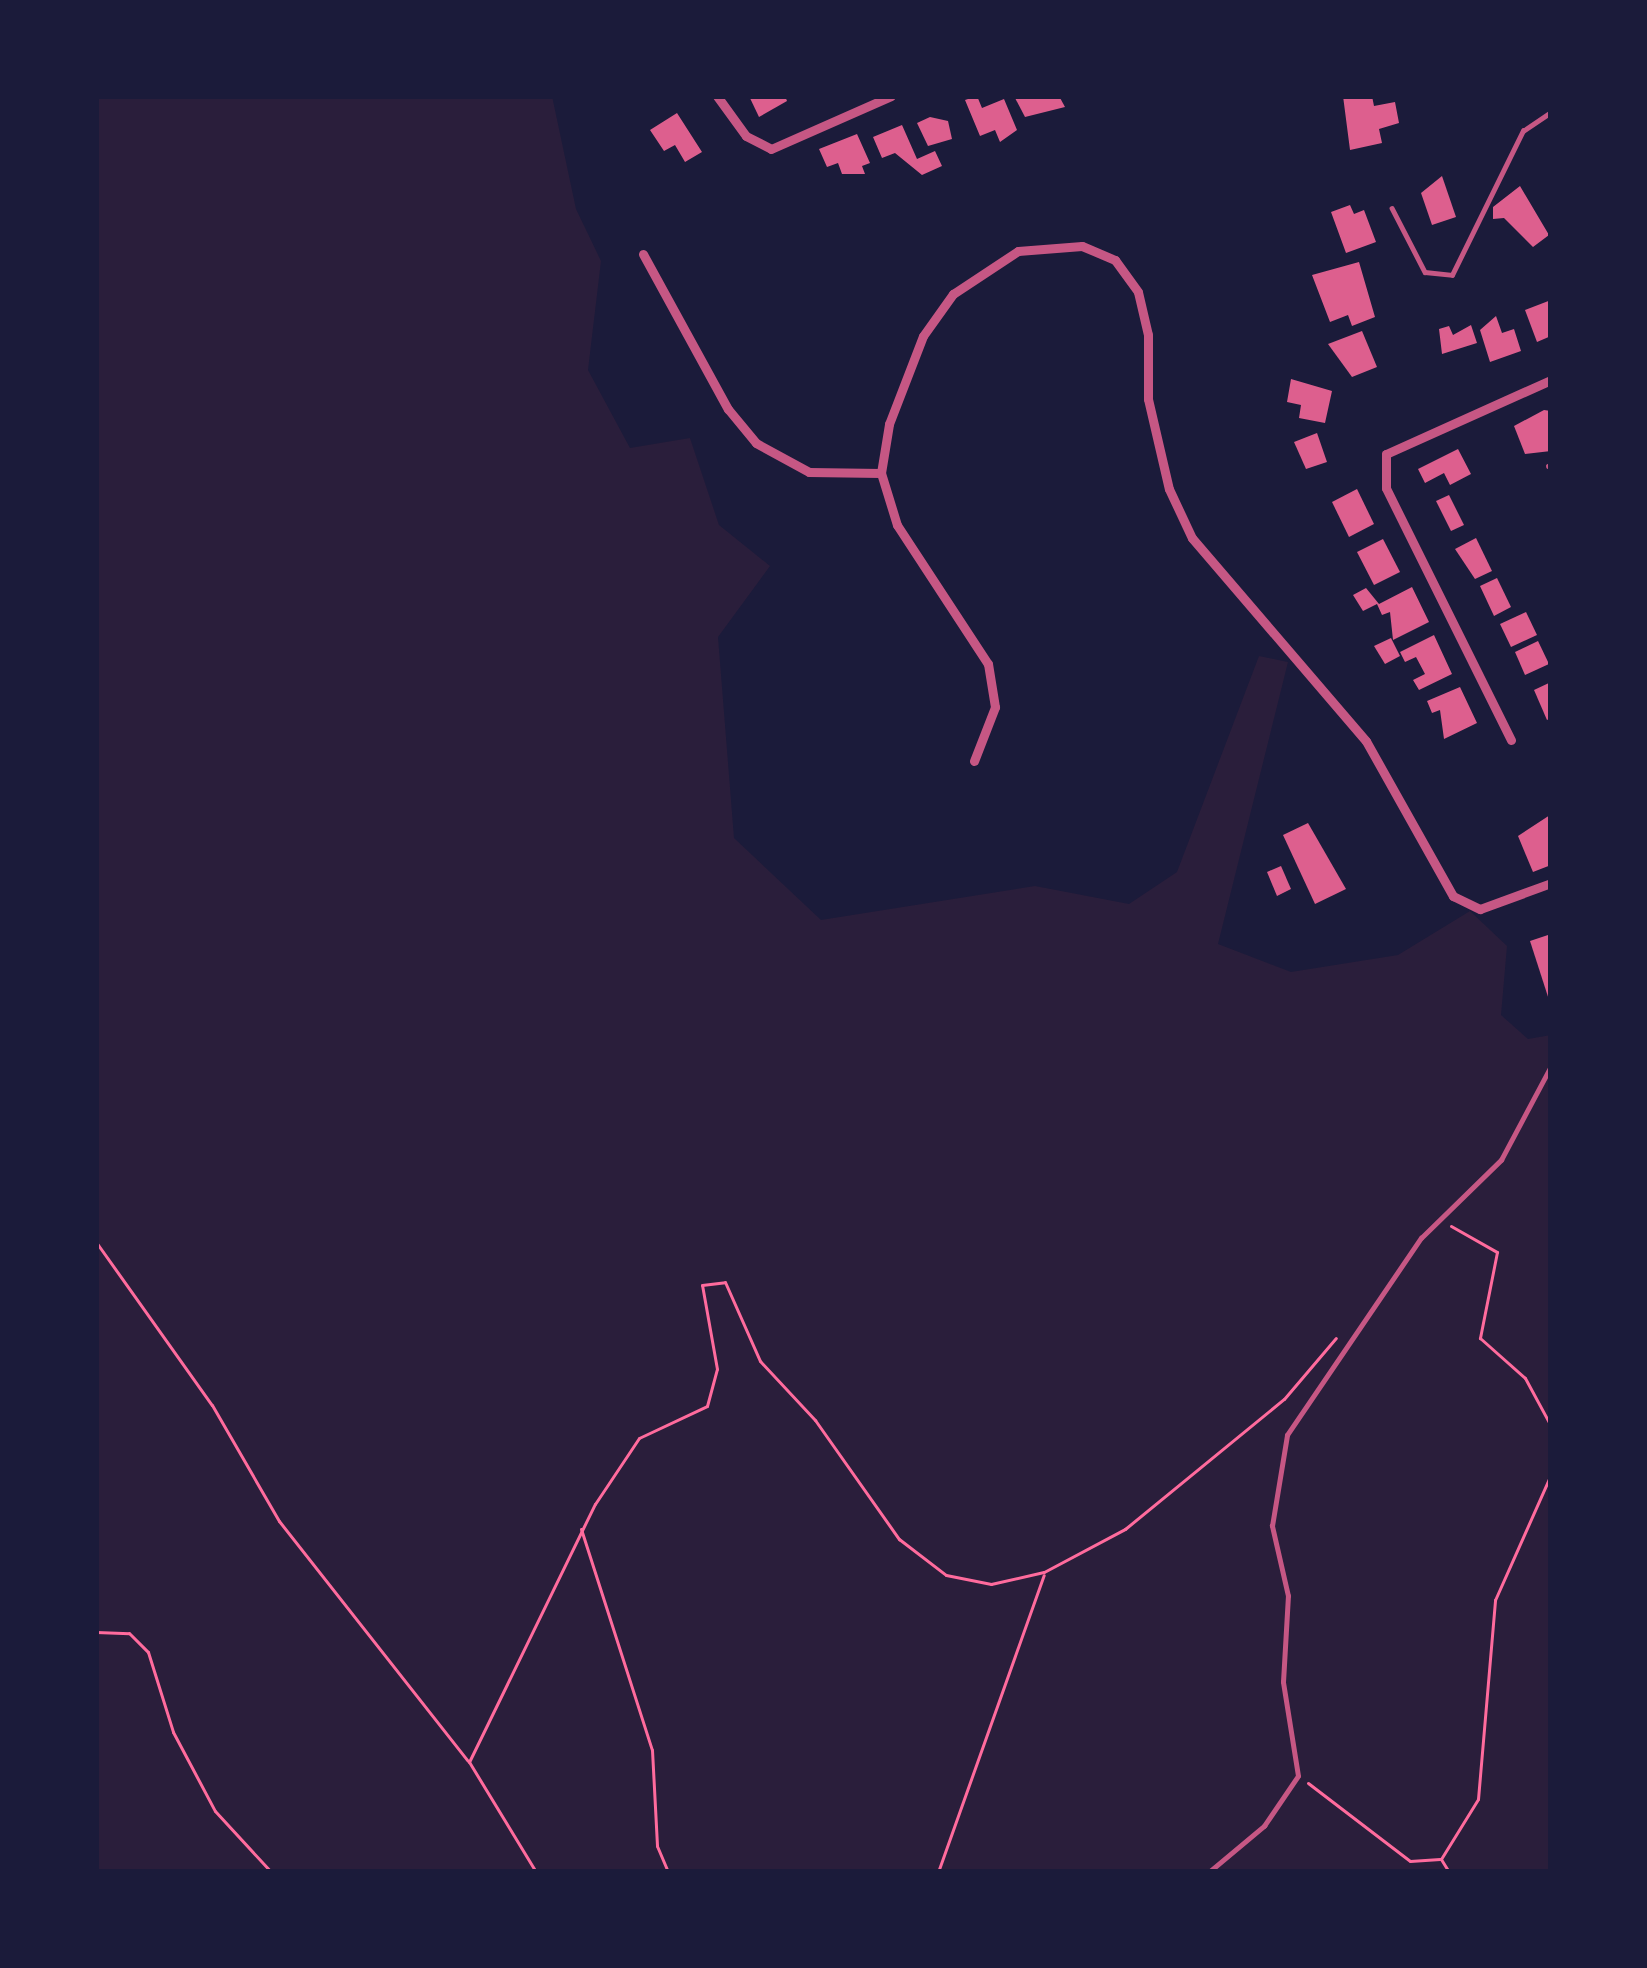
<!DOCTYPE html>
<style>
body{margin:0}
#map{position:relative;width:1647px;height:1968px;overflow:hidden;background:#1b1b3a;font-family:"Golos Text",sans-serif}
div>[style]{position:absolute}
.green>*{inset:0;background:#2a1e3b}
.building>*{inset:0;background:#dd5f8e}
.path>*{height:3px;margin:-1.5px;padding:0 1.5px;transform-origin:1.5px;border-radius:1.5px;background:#ff6b9d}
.service>*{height:4.5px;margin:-2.25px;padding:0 2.25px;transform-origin:2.25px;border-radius:2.25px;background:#c65784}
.minor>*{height:9px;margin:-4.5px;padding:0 4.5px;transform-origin:4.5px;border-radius:4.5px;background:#c65784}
span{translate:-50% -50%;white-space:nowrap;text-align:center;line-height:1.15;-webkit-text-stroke:9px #1b1b3a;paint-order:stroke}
.frame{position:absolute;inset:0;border:99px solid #1b1b3a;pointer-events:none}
</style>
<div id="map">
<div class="green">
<div style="clip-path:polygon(96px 96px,552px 96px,576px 209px,601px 261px,588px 370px,630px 448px,690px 438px,719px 525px,770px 566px,718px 637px,734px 838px,821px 920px,1035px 886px,1129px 904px,1177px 872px,1259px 656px,1288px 662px,1218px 944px,1291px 972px,1398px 955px,1470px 911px,1507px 946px,1501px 1015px,1528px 1039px,1551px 1035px,1551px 1872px,96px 1872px)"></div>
</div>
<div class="building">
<div style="clip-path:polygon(749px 96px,785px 96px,787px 101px,759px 117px)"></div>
<div style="clip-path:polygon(977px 96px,982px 108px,1004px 99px,1017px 130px,1000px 142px,995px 130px,980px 136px,965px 100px)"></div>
<div style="clip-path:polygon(1014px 96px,1059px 96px,1065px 107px,1025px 117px)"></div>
<div style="clip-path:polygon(1343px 96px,1372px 96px,1374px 106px,1395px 102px,1399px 123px,1379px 129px,1382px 143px,1350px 150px)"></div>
<div style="clip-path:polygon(677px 113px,702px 152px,685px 162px,675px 145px,664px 151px,650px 130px)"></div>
<div style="clip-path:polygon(930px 117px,948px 121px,952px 139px,928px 146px,917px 123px)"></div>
<div style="clip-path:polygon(902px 125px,917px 159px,935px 151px,942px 166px,922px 175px,895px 153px,882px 158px,873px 137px)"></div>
<div style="clip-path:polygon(857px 134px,870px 163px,862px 166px,865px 174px,842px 174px,838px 163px,827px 167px,819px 149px)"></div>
<div style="clip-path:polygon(1442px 176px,1456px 217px,1432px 225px,1421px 193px)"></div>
<div style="clip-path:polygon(1520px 186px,1549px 235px,1533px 247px,1504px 218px,1493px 219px,1493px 207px)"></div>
<div style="clip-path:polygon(1350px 205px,1354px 214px,1364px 210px,1376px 242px,1346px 253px,1331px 212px)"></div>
<div style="clip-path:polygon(1359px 262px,1375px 317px,1352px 326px,1348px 315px,1330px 322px,1312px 275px)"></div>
<div style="clip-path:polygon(1551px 300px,1551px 336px,1537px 342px,1525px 310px)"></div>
<div style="clip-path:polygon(1496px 316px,1502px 333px,1514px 329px,1521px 351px,1490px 362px,1480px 330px)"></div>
<div style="clip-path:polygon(1471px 325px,1477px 343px,1442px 354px,1439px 329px,1449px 326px,1453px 335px)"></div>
<div style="clip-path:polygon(1362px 331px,1377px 367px,1352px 377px,1328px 344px)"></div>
<div style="clip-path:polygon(1291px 379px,1332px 391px,1325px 423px,1299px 418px,1301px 405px,1287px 402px)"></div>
<div style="clip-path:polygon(1544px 410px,1551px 411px,1551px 451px,1525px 454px,1514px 426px)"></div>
<div style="clip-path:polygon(1317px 433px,1327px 462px,1306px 469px,1294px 442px)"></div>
<div style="clip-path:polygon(1458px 449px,1471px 474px,1450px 485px,1444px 473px,1425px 483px,1418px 469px)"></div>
<div style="clip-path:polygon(1357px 489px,1374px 524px,1349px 537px,1332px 502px)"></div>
<div style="clip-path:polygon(1449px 495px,1464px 525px,1451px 531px,1436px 501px)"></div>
<div style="clip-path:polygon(1476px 538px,1492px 571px,1475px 579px,1455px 549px)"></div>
<div style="clip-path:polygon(1383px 539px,1400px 572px,1374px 585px,1357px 552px)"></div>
<div style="clip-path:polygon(1497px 578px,1511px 607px,1494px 616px,1480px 586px)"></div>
<div style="clip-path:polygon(1412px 587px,1429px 622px,1393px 640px,1390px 612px,1382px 615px,1377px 604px,1363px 611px,1353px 595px,1366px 588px,1379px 604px)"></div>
<div style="clip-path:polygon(1526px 612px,1537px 635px,1511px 647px,1500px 624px)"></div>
<div style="clip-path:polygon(1434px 635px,1452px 674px,1419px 690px,1413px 680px,1425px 674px,1416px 657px,1405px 662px,1400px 652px)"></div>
<div style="clip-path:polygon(1391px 638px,1400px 656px,1385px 664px,1374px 646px)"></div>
<div style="clip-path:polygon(1538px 641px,1549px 664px,1525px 675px,1515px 652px)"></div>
<div style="clip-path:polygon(1551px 682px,1551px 718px,1547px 720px,1534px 690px)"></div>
<div style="clip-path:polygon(1460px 687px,1477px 723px,1444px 739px,1440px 710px,1432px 713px,1427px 701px)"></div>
<div style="clip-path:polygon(1550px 815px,1551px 865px,1533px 872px,1518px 836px)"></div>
<div style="clip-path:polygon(1308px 823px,1346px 889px,1315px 904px,1283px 835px)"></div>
<div style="clip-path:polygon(1281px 866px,1291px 889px,1277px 896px,1267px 872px)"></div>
<div style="clip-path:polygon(1551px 934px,1551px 1003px,1550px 1003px,1530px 941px)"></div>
</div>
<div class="path">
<div style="left:1451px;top:1226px;width:53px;rotate:29.5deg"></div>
<div style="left:1497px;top:1252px;width:88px;rotate:101.2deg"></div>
<div style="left:1480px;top:1338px;width:60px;rotate:41.6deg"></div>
<div style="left:1525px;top:1378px;width:55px;rotate:61.6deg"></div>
<div style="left:96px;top:1242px;width:200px;rotate:54.6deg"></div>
<div style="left:212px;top:1405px;width:134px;rotate:60deg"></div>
<div style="left:279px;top:1521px;width:305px;rotate:51.8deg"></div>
<div style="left:581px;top:1529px;width:232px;rotate:72.2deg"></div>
<div style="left:652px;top:1750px;width:96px;rotate:87deg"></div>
<div style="left:657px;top:1846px;width:28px;rotate:67deg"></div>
<div style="left:96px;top:1632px;width:33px;rotate:2deg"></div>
<div style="left:129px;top:1633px;width:27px;rotate:45deg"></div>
<div style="left:148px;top:1652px;width:84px;rotate:72.6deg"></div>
<div style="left:173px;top:1732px;width:89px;rotate:62deg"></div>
<div style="left:215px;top:1811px;width:83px;rotate:47.4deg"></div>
<div style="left:1308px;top:1783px;width:128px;rotate:37.4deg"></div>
<div style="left:1410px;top:1861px;width:30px;rotate:-4deg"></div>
<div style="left:536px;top:1872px;width:129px;rotate:-121.3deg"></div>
<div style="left:469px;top:1762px;width:287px;rotate:-64deg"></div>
<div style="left:595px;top:1504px;width:79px;rotate:-56.3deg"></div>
<div style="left:639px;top:1438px;width:75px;rotate:-25.2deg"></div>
<div style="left:707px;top:1406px;width:38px;rotate:-75deg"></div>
<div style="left:717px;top:1369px;width:85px;rotate:-100.1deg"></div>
<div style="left:702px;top:1285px;width:23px;rotate:-7deg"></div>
<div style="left:725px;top:1282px;width:86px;rotate:66.1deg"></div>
<div style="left:760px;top:1361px;width:81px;rotate:47deg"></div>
<div style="left:815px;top:1420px;width:146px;rotate:54.8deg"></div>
<div style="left:899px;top:1539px;width:59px;rotate:37.5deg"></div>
<div style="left:946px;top:1575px;width:46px;rotate:11.3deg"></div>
<div style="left:991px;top:1584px;width:54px;rotate:-12.8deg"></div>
<div style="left:1044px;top:1572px;width:92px;rotate:-28deg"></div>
<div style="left:1125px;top:1529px;width:205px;rotate:-39.3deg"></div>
<div style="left:1284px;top:1399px;width:80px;rotate:-49.6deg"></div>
<div style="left:938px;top:1872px;width:315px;rotate:-70.4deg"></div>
<div style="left:1449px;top:1872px;width:15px;rotate:-122deg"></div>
<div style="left:1441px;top:1859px;width:70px;rotate:-58.3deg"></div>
<div style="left:1478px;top:1799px;width:200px;rotate:-85.1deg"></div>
<div style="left:1495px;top:1600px;width:138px;rotate:-66deg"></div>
</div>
<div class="service">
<div style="left:1392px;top:208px;width:72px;rotate:62.7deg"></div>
<div style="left:1425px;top:272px;width:27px;rotate:6deg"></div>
<div style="left:1452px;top:275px;width:161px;rotate:-63.8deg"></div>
<div style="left:1523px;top:131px;width:34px;rotate:-34deg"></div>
<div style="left:1548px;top:466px;width:3px;rotate:-18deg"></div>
<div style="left:1209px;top:1872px;width:72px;rotate:-39.9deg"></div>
<div style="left:1264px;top:1826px;width:60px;rotate:-55.8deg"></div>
<div style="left:1298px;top:1776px;width:95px;rotate:-99.1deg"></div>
<div style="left:1283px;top:1682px;width:86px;rotate:-86.7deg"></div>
<div style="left:1288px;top:1596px;width:72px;rotate:-102.9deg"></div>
<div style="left:1272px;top:1526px;width:92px;rotate:-80.6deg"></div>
<div style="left:1287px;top:1435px;width:238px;rotate:-55.8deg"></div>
<div style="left:1421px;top:1238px;width:112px;rotate:-44.3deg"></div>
<div style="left:1501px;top:1160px;width:106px;rotate:-62deg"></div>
</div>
<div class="minor">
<div style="left:717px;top:96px;width:49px;rotate:54.1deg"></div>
<div style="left:746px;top:136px;width:28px;rotate:27deg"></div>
<div style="left:771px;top:149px;width:131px;rotate:-23.8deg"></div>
<div style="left:643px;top:254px;width:177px;rotate:61.3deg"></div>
<div style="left:728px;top:409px;width:44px;rotate:50.5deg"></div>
<div style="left:756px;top:443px;width:60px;rotate:28.7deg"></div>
<div style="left:809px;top:472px;width:72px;rotate:0.8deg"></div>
<div style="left:1511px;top:740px;width:281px;rotate:-116.4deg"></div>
<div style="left:1386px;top:488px;width:34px;rotate:-90deg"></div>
<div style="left:1386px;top:454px;width:181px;rotate:-24.2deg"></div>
<div style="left:974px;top:761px;width:58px;rotate:-68.7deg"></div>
<div style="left:995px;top:707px;width:44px;rotate:-99.2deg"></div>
<div style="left:988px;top:664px;width:166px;rotate:-123.2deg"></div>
<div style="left:897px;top:525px;width:54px;rotate:-107.1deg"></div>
<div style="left:881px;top:473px;width:50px;rotate:-80.7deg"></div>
<div style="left:889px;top:424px;width:94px;rotate:-68.9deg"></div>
<div style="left:923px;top:336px;width:52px;rotate:-54.5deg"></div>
<div style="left:953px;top:294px;width:78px;rotate:-33.5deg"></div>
<div style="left:1018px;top:251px;width:64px;rotate:-4.5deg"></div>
<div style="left:1082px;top:246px;width:36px;rotate:23deg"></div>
<div style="left:1115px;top:260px;width:39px;rotate:54deg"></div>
<div style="left:1138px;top:292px;width:44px;rotate:76.9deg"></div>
<div style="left:1148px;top:335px;width:64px;rotate:90deg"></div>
<div style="left:1148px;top:399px;width:92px;rotate:76.9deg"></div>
<div style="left:1169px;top:489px;width:54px;rotate:64.9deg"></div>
<div style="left:1192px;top:538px;width:267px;rotate:49.4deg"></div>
<div style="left:1366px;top:741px;width:178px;rotate:60.7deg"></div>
<div style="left:1453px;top:896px;width:30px;rotate:26deg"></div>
<div style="left:1480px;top:909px;width:76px;rotate:-20.1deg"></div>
</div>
<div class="frame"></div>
</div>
